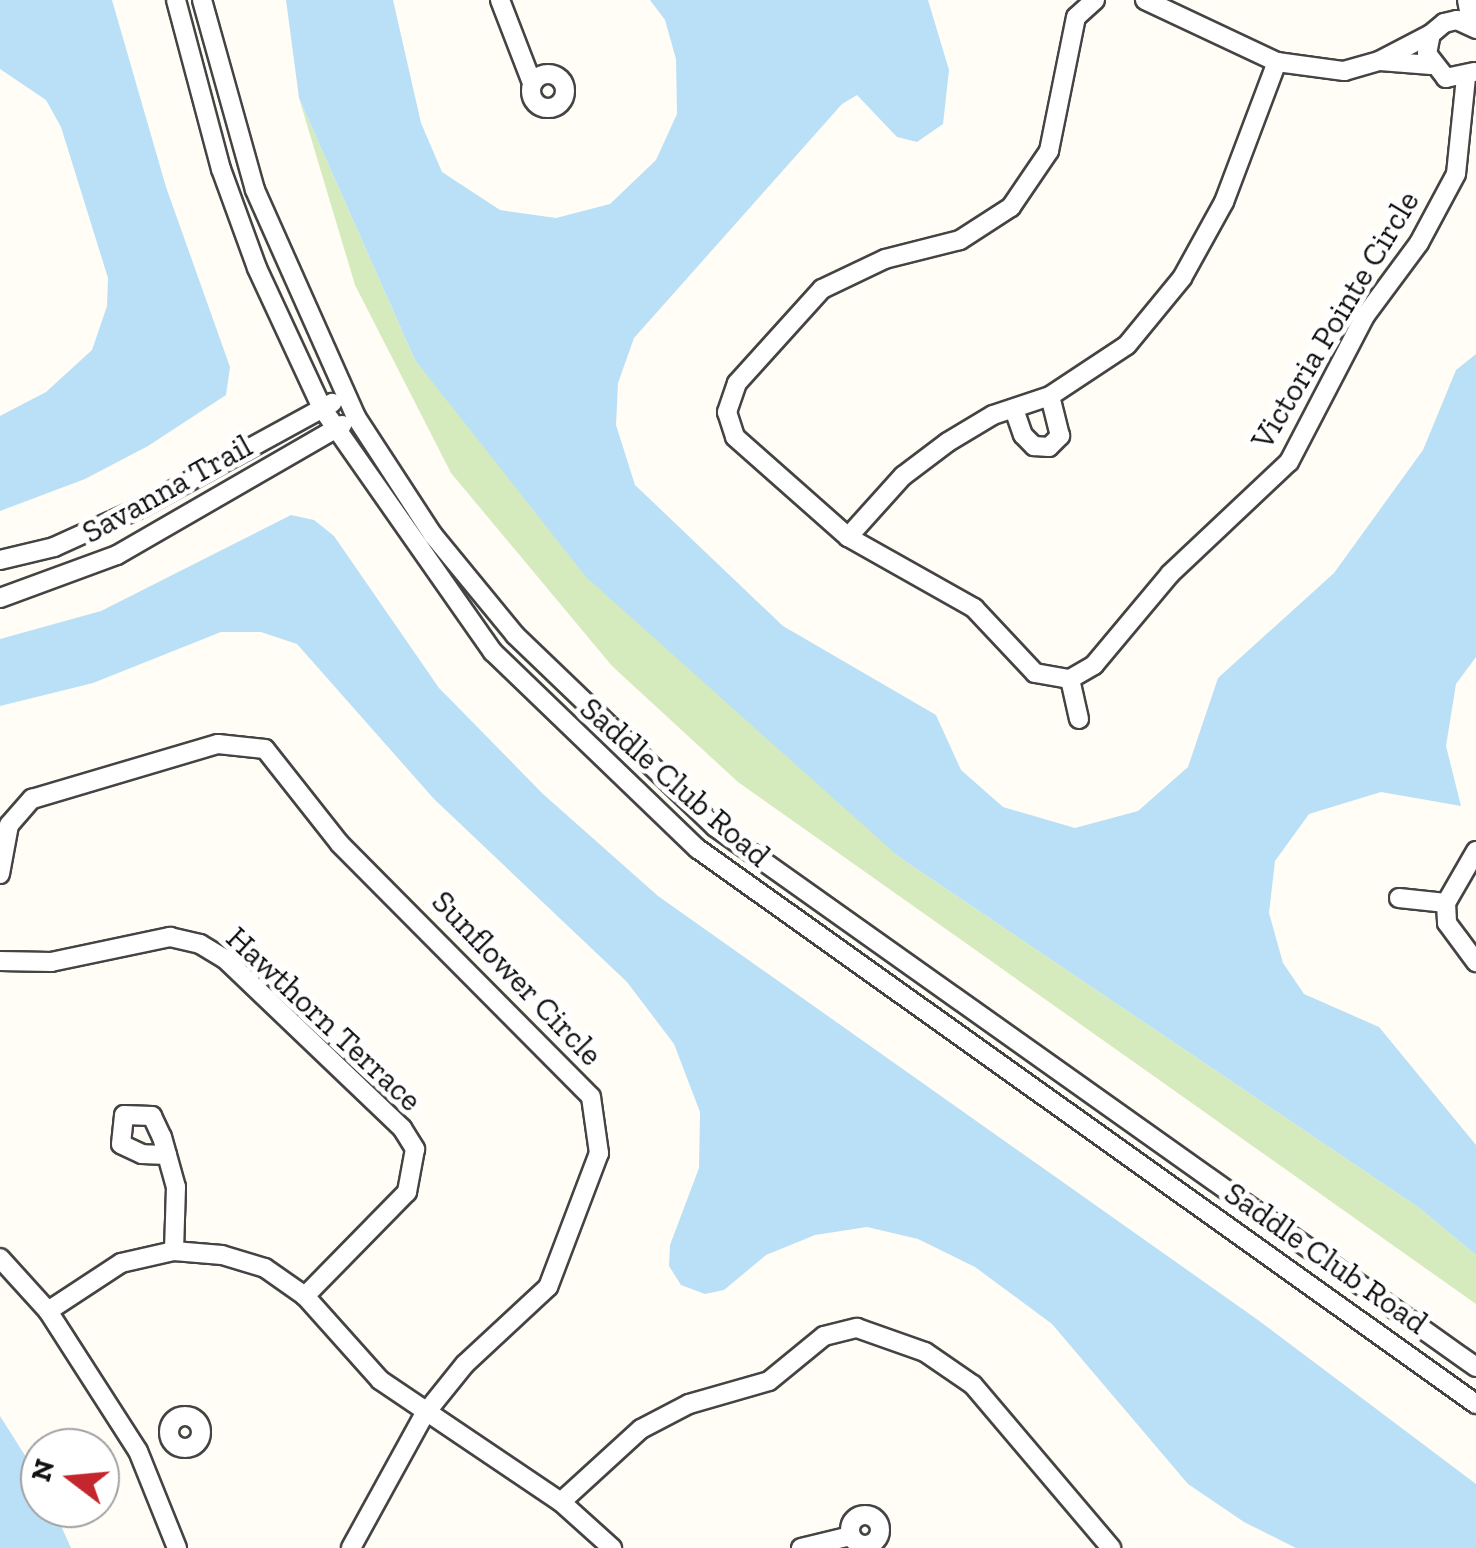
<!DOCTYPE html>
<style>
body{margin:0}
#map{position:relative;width:1476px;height:1548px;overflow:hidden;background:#fffdf5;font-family:"Zilla Slab",serif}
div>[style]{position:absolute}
.green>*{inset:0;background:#d5ebbd}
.water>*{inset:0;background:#b9e0f7}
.roads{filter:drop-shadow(2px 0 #444) drop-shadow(-2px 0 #444) drop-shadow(0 2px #444) drop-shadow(0 -2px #444)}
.minor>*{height:18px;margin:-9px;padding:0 9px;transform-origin:9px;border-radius:9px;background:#fff}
.minor>.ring{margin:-9px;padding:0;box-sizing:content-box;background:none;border:18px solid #fff;border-radius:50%}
span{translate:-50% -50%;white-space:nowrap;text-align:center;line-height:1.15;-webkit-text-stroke:10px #fff;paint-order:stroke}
.street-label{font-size:32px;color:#111}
.north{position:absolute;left:20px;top:1428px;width:100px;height:100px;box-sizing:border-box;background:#fff;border:2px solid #a0a0a0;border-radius:50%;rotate:286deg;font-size:28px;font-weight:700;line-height:40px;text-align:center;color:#111}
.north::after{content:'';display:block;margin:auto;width:35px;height:45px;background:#c4262e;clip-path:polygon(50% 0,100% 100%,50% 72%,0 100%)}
</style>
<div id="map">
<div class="green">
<div style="clip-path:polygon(299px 98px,415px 360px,899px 857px,1418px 1207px,1476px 1255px,1476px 1304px,738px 782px,612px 666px,451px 473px,355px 285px)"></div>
</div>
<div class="water">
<div style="clip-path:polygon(0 0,112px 0,166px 187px,230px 367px,226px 395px,148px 446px,85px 479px,0 511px,0 416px,46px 392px,92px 350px,107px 306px,108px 278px,61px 127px,46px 100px,0 69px)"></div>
<div style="clip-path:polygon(286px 0,393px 0,421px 123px,442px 172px,500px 210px,556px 218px,610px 204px,656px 160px,677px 114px,676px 59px,665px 20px,650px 0,928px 0,949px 70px,943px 124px,917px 142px,897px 137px,857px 95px,842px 104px,634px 338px,618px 383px,616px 425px,635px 485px,783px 626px,936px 715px,961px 770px,1003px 807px,1075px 828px,1138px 811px,1188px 767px,1218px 678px,1334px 573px,1423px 450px,1456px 370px,1476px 354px,1476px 657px,1456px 684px,1446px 746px,1461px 806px,1381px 792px,1309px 814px,1275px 861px,1269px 913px,1283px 963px,1304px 994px,1379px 1027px,1476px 1145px,1476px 1255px,1418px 1207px,899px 857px,586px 577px,415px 360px,299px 98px)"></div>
<div style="clip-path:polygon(291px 515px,314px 520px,334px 536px,439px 688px,543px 794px,658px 896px,1258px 1320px,1476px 1484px,1476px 1548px,1296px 1548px,1244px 1522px,1188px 1484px,1052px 1324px,975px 1267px,918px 1239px,867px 1227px,815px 1235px,766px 1255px,724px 1290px,705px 1294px,681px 1285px,669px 1266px,670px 1245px,699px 1168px,700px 1112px,674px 1044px,627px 982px,434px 799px,297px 644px,261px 632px,221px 632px,93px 683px,0 706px,0 639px,101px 611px)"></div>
<div style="clip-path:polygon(0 1416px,40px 1479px,40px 1508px,53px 1508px,71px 1548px,0 1548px)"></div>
</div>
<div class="roads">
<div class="minor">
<div style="left:176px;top:0;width:175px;rotate:75.1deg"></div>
<div style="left:221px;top:169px;width:105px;rotate:70deg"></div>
<div style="left:257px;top:268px;width:154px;rotate:65.1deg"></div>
<div style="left:322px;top:408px;width:298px;rotate:55deg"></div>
<div style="left:493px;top:652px;width:284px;rotate:43.9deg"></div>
<div style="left:698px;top:849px;width:956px;rotate:35.5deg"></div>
<div style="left:202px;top:0;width:197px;rotate:74.4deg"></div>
<div style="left:255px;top:190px;width:248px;rotate:66deg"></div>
<div style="left:356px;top:417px;width:141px;rotate:56.9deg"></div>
<div style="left:433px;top:535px;width:129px;rotate:50.6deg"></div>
<div style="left:515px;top:635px;width:277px;rotate:43.8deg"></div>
<div style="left:715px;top:827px;width:933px;rotate:35.36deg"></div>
<div style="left:500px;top:0;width:89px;rotate:68.9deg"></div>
<div style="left:1095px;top:0;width:25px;rotate:138deg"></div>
<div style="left:1076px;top:17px;width:137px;rotate:101.4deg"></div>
<div style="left:1049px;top:151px;width:68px;rotate:124.2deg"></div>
<div style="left:1011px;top:207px;width:61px;rotate:147.1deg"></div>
<div style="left:960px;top:240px;width:77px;rotate:165.8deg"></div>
<div style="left:885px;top:259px;width:70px;rotate:154.5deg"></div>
<div style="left:822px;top:289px;width:127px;rotate:132.1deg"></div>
<div style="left:737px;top:383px;width:31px;rotate:109deg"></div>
<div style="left:727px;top:412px;width:26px;rotate:72deg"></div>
<div style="left:735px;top:437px;width:151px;rotate:41.5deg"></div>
<div style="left:848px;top:537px;width:145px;rotate:29.4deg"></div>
<div style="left:974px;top:608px;width:89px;rotate:46.8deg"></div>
<div style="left:1035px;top:673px;width:36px;rotate:10deg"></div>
<div style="left:1070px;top:679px;width:28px;rotate:-30deg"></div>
<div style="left:1094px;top:665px;width:119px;rotate:-50.1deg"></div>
<div style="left:1170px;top:574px;width:163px;rotate:-43.3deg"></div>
<div style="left:1289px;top:462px;width:165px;rotate:-62.5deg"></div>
<div style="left:1365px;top:316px;width:91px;rotate:-53.5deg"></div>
<div style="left:1419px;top:243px;width:78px;rotate:-61.8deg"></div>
<div style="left:1456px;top:174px;width:98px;rotate:-84.1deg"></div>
<div style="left:1145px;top:0;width:146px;rotate:25.2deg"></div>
<div style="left:1277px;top:62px;width:68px;rotate:7.7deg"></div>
<div style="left:1344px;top:71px;width:36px;rotate:-16deg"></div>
<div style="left:1379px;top:61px;width:59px;rotate:-27.4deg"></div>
<div style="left:1467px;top:0;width:25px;rotate:79deg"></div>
<div style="left:1380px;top:61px;width:51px;rotate:4.5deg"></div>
<div style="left:1474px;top:72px;width:29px;rotate:168deg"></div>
<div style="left:1446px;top:78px;width:31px;rotate:-128deg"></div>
<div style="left:1427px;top:54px;width:20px;rotate:-79deg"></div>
<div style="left:1431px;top:34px;width:17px;rotate:-40deg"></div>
<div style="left:1444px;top:23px;width:13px;rotate:-13deg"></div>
<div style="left:1457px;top:20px;width:21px;rotate:25deg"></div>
<div class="ring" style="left:531px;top:74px;width:16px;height:16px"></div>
<div style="left:1015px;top:412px;width:24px;rotate:71deg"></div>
<div style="left:1023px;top:435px;width:16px;rotate:45deg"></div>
<div style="left:1034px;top:446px;width:15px;rotate:4deg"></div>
<div style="left:1049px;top:447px;width:16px;rotate:-45deg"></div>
<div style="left:1060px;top:436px;width:41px;rotate:-104deg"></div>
<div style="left:848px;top:537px;width:82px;rotate:-48deg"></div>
<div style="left:903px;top:476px;width:56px;rotate:-37.1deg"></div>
<div style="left:948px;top:442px;width:52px;rotate:-31deg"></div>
<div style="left:993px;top:415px;width:60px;rotate:-18.4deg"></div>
<div style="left:1050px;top:396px;width:92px;rotate:-33.5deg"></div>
<div style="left:1127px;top:345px;width:87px;rotate:-50.6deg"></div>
<div style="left:1182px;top:278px;width:87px;rotate:-61.1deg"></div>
<div style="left:1224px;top:202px;width:150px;rotate:-69.3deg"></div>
<div style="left:0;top:560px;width:56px;rotate:-13.5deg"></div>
<div style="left:54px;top:547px;width:97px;rotate:-24.4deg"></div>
<div style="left:142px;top:507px;width:217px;rotate:-28.7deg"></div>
<div style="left:0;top:598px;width:125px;rotate:-20.2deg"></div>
<div style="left:117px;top:555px;width:260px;rotate:-30deg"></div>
<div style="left:1070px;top:679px;width:41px;rotate:77.3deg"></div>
<div style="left:1476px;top:851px;width:60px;rotate:120deg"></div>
<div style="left:1446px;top:903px;width:20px;rotate:87deg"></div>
<div style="left:1447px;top:923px;width:49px;rotate:53.4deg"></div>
<div style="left:0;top:874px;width:50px;rotate:-79.6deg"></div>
<div style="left:9px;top:825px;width:35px;rotate:-49deg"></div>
<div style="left:32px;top:799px;width:194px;rotate:-16.5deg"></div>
<div style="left:218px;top:744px;width:47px;rotate:6.1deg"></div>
<div style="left:265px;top:749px;width:121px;rotate:51.7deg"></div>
<div style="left:340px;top:844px;width:356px;rotate:45.2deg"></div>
<div style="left:591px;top:1097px;width:57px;rotate:81.9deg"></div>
<div style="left:599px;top:1153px;width:143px;rotate:110.8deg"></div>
<div style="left:548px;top:1287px;width:113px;rotate:137.1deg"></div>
<div style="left:465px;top:1364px;width:65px;rotate:128.8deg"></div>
<div style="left:424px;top:1415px;width:152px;rotate:118.8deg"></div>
<div style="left:1399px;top:898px;width:47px;rotate:6.1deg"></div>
<div style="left:0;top:961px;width:51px;rotate:1.1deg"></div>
<div style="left:51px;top:962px;width:122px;rotate:-11.9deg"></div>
<div style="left:170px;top:937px;width:31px;rotate:13deg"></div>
<div style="left:200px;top:944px;width:29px;rotate:31deg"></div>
<div style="left:225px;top:959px;width:245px;rotate:43.7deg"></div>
<div style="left:402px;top:1128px;width:25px;rotate:58deg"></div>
<div style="left:415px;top:1149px;width:44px;rotate:100.5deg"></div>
<div style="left:407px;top:1192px;width:146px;rotate:134.4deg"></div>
<div style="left:167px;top:1155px;width:25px;rotate:-178deg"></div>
<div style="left:142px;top:1154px;width:23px;rotate:-155deg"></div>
<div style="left:121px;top:1144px;width:29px;rotate:-84deg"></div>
<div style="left:124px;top:1115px;width:28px;rotate:2deg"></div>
<div style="left:152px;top:1116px;width:23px;rotate:65deg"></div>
<div style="left:162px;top:1137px;width:52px;rotate:74.4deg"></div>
<div style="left:176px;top:1187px;width:64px;rotate:91.8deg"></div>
<div style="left:0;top:1258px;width:72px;rotate:47.8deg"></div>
<div style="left:48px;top:1311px;width:166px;rotate:57.3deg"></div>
<div style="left:138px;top:1451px;width:105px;rotate:68.1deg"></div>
<div style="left:48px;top:1311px;width:87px;rotate:-33.3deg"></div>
<div style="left:121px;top:1263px;width:54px;rotate:-12.8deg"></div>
<div style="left:174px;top:1251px;width:48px;rotate:4.8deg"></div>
<div style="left:222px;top:1255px;width:45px;rotate:16.8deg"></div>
<div style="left:265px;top:1268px;width:49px;rotate:35deg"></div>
<div style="left:305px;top:1296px;width:113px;rotate:48.2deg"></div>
<div style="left:380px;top:1380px;width:218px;rotate:34deg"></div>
<div style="left:561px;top:1502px;width:69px;rotate:42deg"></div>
<div class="ring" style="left:169px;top:1416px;width:14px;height:14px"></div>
<div style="left:561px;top:1502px;width:108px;rotate:-42.4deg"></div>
<div style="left:641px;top:1429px;width:54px;rotate:-27.5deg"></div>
<div style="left:689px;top:1404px;width:83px;rotate:-16deg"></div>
<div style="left:769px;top:1381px;width:71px;rotate:-39.3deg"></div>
<div style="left:824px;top:1336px;width:34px;rotate:-14deg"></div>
<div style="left:857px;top:1328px;width:72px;rotate:19.4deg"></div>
<div style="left:925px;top:1352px;width:58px;rotate:34.5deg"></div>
<div style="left:973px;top:1385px;width:214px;rotate:49.7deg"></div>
<div class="ring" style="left:850px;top:1515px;width:12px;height:12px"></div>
<div style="left:801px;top:1548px;width:51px;rotate:-13.5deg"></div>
</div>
</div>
<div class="street-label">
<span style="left:1335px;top:320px;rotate:-59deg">Victoria Pointe Circle</span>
<span style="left:167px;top:489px;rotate:-29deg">Savanna Trail</span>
<span style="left:675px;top:782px;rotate:41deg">Saddle Club Road</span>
<span style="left:517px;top:978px;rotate:46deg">Sunflower Circle</span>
<span style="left:324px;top:1019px;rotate:43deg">Hawthorn Terrace</span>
<span style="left:1326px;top:1258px;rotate:35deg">Saddle Club Road</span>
</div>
<div class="north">N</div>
</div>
